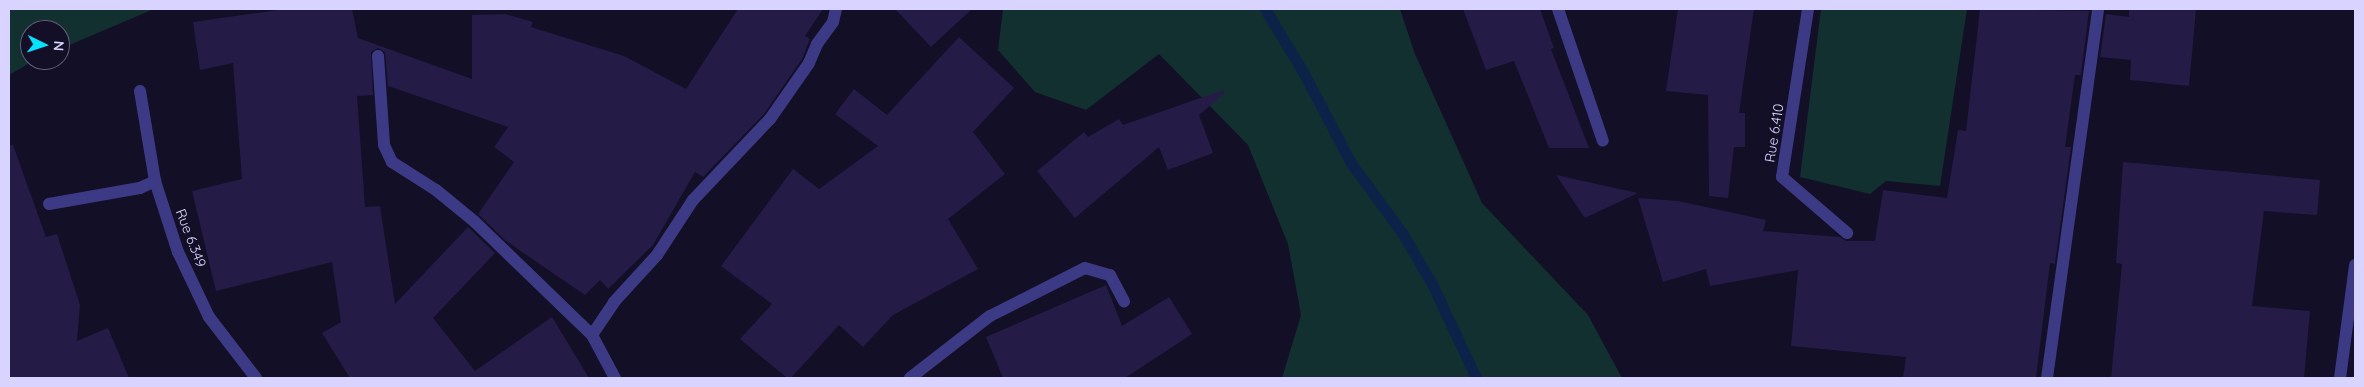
<!DOCTYPE html>
<style>
body{margin:0}
#map{position:relative;width:2364px;height:387px;overflow:hidden;background:#130f26;font-family:Quicksand,sans-serif}
div>[style]{position:absolute}
.green>*{inset:0;background:#12302f}
.stream>*{height:11px;margin:-5.5px;padding:0 5.5px;transform-origin:5.5px;border-radius:5.5px;background:#0c2248}
.building>*{inset:0;background:#241b47}
.street>*{height:12px;margin:-6px;padding:0 6px;transform-origin:6px;border-radius:6px;background:#3d3a85}
span{translate:-50% -50%;white-space:nowrap;text-align:center;line-height:1.15;-webkit-text-stroke:4.5px #130f26;paint-order:stroke}
.street-label{font-size:14px;color:#d9d4ff}
.frame{position:absolute;inset:0;border:10px solid #d9d4ff;pointer-events:none}
.north{position:absolute;left:20px;top:20px;width:50px;height:50px;box-sizing:border-box;background:#130f26;border:1px solid #625e7d;border-radius:50%;rotate:94deg;font-size:14px;font-weight:700;line-height:20px;text-align:center;color:#d9d4ff}
.north::after{content:'';display:block;margin:auto;width:18px;height:22px;background:#00e5ff;clip-path:polygon(50% 0,100% 100%,50% 72%,0 100%)}
</style>
<div id="map">
<div class="green">
<div style="clip-path:polygon(9px 9px,154px 9px,60px 49px,60px 30px,30px 30px,30px 60px,35px 60px,9px 75px)"></div>
<div style="clip-path:polygon(1003px 9px,1400px 9px,1415px 54px,1482px 203px,1588px 315px,1622px 378px,1282px 378px,1301px 315px,1288px 244px,1248px 145px,1159px 54px,1086px 110px,1035px 92px,998px 50px)"></div>
<div style="clip-path:polygon(1821px 9px,1967px 9px,1940px 186px,1886px 181px,1870px 194px,1800px 177px)"></div>
</div>
<div class="stream">
<div style="left:1265px;top:9px;width:71px;rotate:58.8deg"></div>
<div style="left:1302px;top:70px;width:105px;rotate:62.2deg"></div>
<div style="left:1351px;top:163px;width:88px;rotate:53.8deg"></div>
<div style="left:1403px;top:234px;width:60px;rotate:60deg"></div>
<div style="left:1433px;top:286px;width:102px;rotate:64.9deg"></div>
</div>
<div class="building">
<div style="clip-path:polygon(285px 9px,352px 9px,358px 38px,472px 79px,472px 15px,505px 14px,533px 22px,531px 27px,624px 56px,686px 89px,738px 9px,823px 9px,805px 36px,810px 39px,802px 59px,764px 114px,703px 177px,695px 172px,653px 245px,608px 289px,600px 280px,585px 295px,506px 241px,478px 214px,514px 162px,494px 147px,508px 127px,388px 86px,385px 52px,378px 48px,371px 52px,373px 95px,357px 96px,365px 207px,380px 206px,395px 304px,468px 227px,495px 253px,433px 318px,475px 371px,552px 317px,589px 378px,350px 378px,322px 333px,341px 322px,332px 262px,216px 291px,192px 191px,242px 179px,233px 63px,200px 70px,193px 22px)"></div>
<div style="clip-path:polygon(895px 9px,972px 9px,931px 47px)"></div>
<div style="clip-path:polygon(1463px 9px,1540px 9px,1554px 48px,1551px 49px,1589px 148px,1549px 148px,1514px 61px,1486px 70px)"></div>
<div style="clip-path:polygon(1678px 9px,1754px 9px,1739px 113px,1745px 113px,1745px 147px,1734px 147px,1728px 198px,1709px 196px,1708px 95px,1666px 91px)"></div>
<div style="clip-path:polygon(1980px 9px,2089px 11px,2081px 75px,2075px 75px,2065px 147px,2071px 147px,2055px 264px,2050px 263px,2036px 378px,1903px 378px,1906px 357px,1791px 346px,1798px 270px,1710px 286px,1706px 269px,1663px 282px,1638px 198px,1678px 201px,1766px 220px,1763px 231px,1840px 237px,1846px 241px,1875px 241px,1883px 190px,1947px 198px,1958px 130px,1966px 131px)"></div>
<div style="clip-path:polygon(2129px 9px,2196px 9px,2189px 86px,2130px 80px,2131px 60px,2100px 57px,2106px 14px,2129px 17px)"></div>
<div style="clip-path:polygon(959px 37px,1014px 88px,973px 132px,1005px 174px,948px 219px,978px 269px,893px 315px,863px 347px,839px 325px,791px 378px,787px 378px,740px 339px,772px 304px,721px 266px,793px 169px,819px 189px,878px 146px,835px 114px,854px 89px,887px 115px)"></div>
<div style="clip-path:polygon(1223px 90px,1225px 93px,1199px 115px,1213px 153px,1168px 170px,1159px 147px,1075px 218px,1037px 171px,1084px 132px,1088px 137px,1119px 119px,1123px 125px)"></div>
<div style="clip-path:polygon(9px 145px,13px 145px,46px 237px,57px 234px,80px 305px,77px 341px,108px 328px,129px 378px,9px 378px)"></div>
<div style="clip-path:polygon(2123px 162px,2320px 180px,2317px 215px,2264px 211px,2252px 306px,2310px 311px,2304px 378px,2111px 378px,2122px 264px,2116px 263px)"></div>
<div style="clip-path:polygon(1556px 175px,1638px 193px,1585px 218px)"></div>
<div style="clip-path:polygon(1106px 285px,1122px 326px,1169px 297px,1192px 334px,1125px 378px,1003px 378px,986px 337px)"></div>
</div>
<div class="street">
<div style="left:1558px;top:9px;width:139px;rotate:71.2deg"></div>
<div style="left:1808px;top:9px;width:170px;rotate:98.8deg"></div>
<div style="left:1782px;top:177px;width:86px;rotate:40.7deg"></div>
<div style="left:378px;top:56px;width:89px;rotate:86.1deg"></div>
<div style="left:384px;top:145px;width:19px;rotate:65deg"></div>
<div style="left:392px;top:162px;width:52px;rotate:32.5deg"></div>
<div style="left:436px;top:190px;width:50px;rotate:39.4deg"></div>
<div style="left:475px;top:222px;width:163px;rotate:44deg"></div>
<div style="left:592px;top:335px;width:49px;rotate:61.9deg"></div>
<div style="left:140px;top:91px;width:91px;rotate:80.5deg"></div>
<div style="left:155px;top:181px;width:75px;rotate:72.1deg"></div>
<div style="left:178px;top:252px;width:72px;rotate:64.5deg"></div>
<div style="left:209px;top:317px;width:77px;rotate:52.4deg"></div>
<div style="left:49px;top:204px;width:92px;rotate:-10deg"></div>
<div style="left:140px;top:188px;width:17px;rotate:-25deg"></div>
<div style="left:592px;top:335px;width:40px;rotate:-56deg"></div>
<div style="left:614px;top:302px;width:64px;rotate:-47.5deg"></div>
<div style="left:657px;top:255px;width:66px;rotate:-56.8deg"></div>
<div style="left:693px;top:200px;width:112px;rotate:-46.5deg"></div>
<div style="left:770px;top:119px;width:68px;rotate:-55.1deg"></div>
<div style="left:809px;top:63px;width:21px;rotate:-67deg"></div>
<div style="left:817px;top:44px;width:27px;rotate:-54deg"></div>
<div style="left:833px;top:22px;width:13px;rotate:-77deg"></div>
<div style="left:910px;top:378px;width:101px;rotate:-37.8deg"></div>
<div style="left:990px;top:316px;width:106px;rotate:-26.8deg"></div>
<div style="left:1085px;top:268px;width:26px;rotate:16deg"></div>
<div style="left:1110px;top:275px;width:30px;rotate:62deg"></div>
<div style="left:2047px;top:378px;width:373px;rotate:-82.1deg"></div>
<div style="left:2340px;top:378px;width:114px;rotate:-82.4deg"></div>
</div>
<div class="street-label">
<span style="left:1774px;top:133px;rotate:-81deg">Rue 6.410</span>
<span style="left:191px;top:238px;rotate:69deg">Rue 6.349</span>
</div>
<div class="frame"></div>
<div class="north">N</div>
</div>
